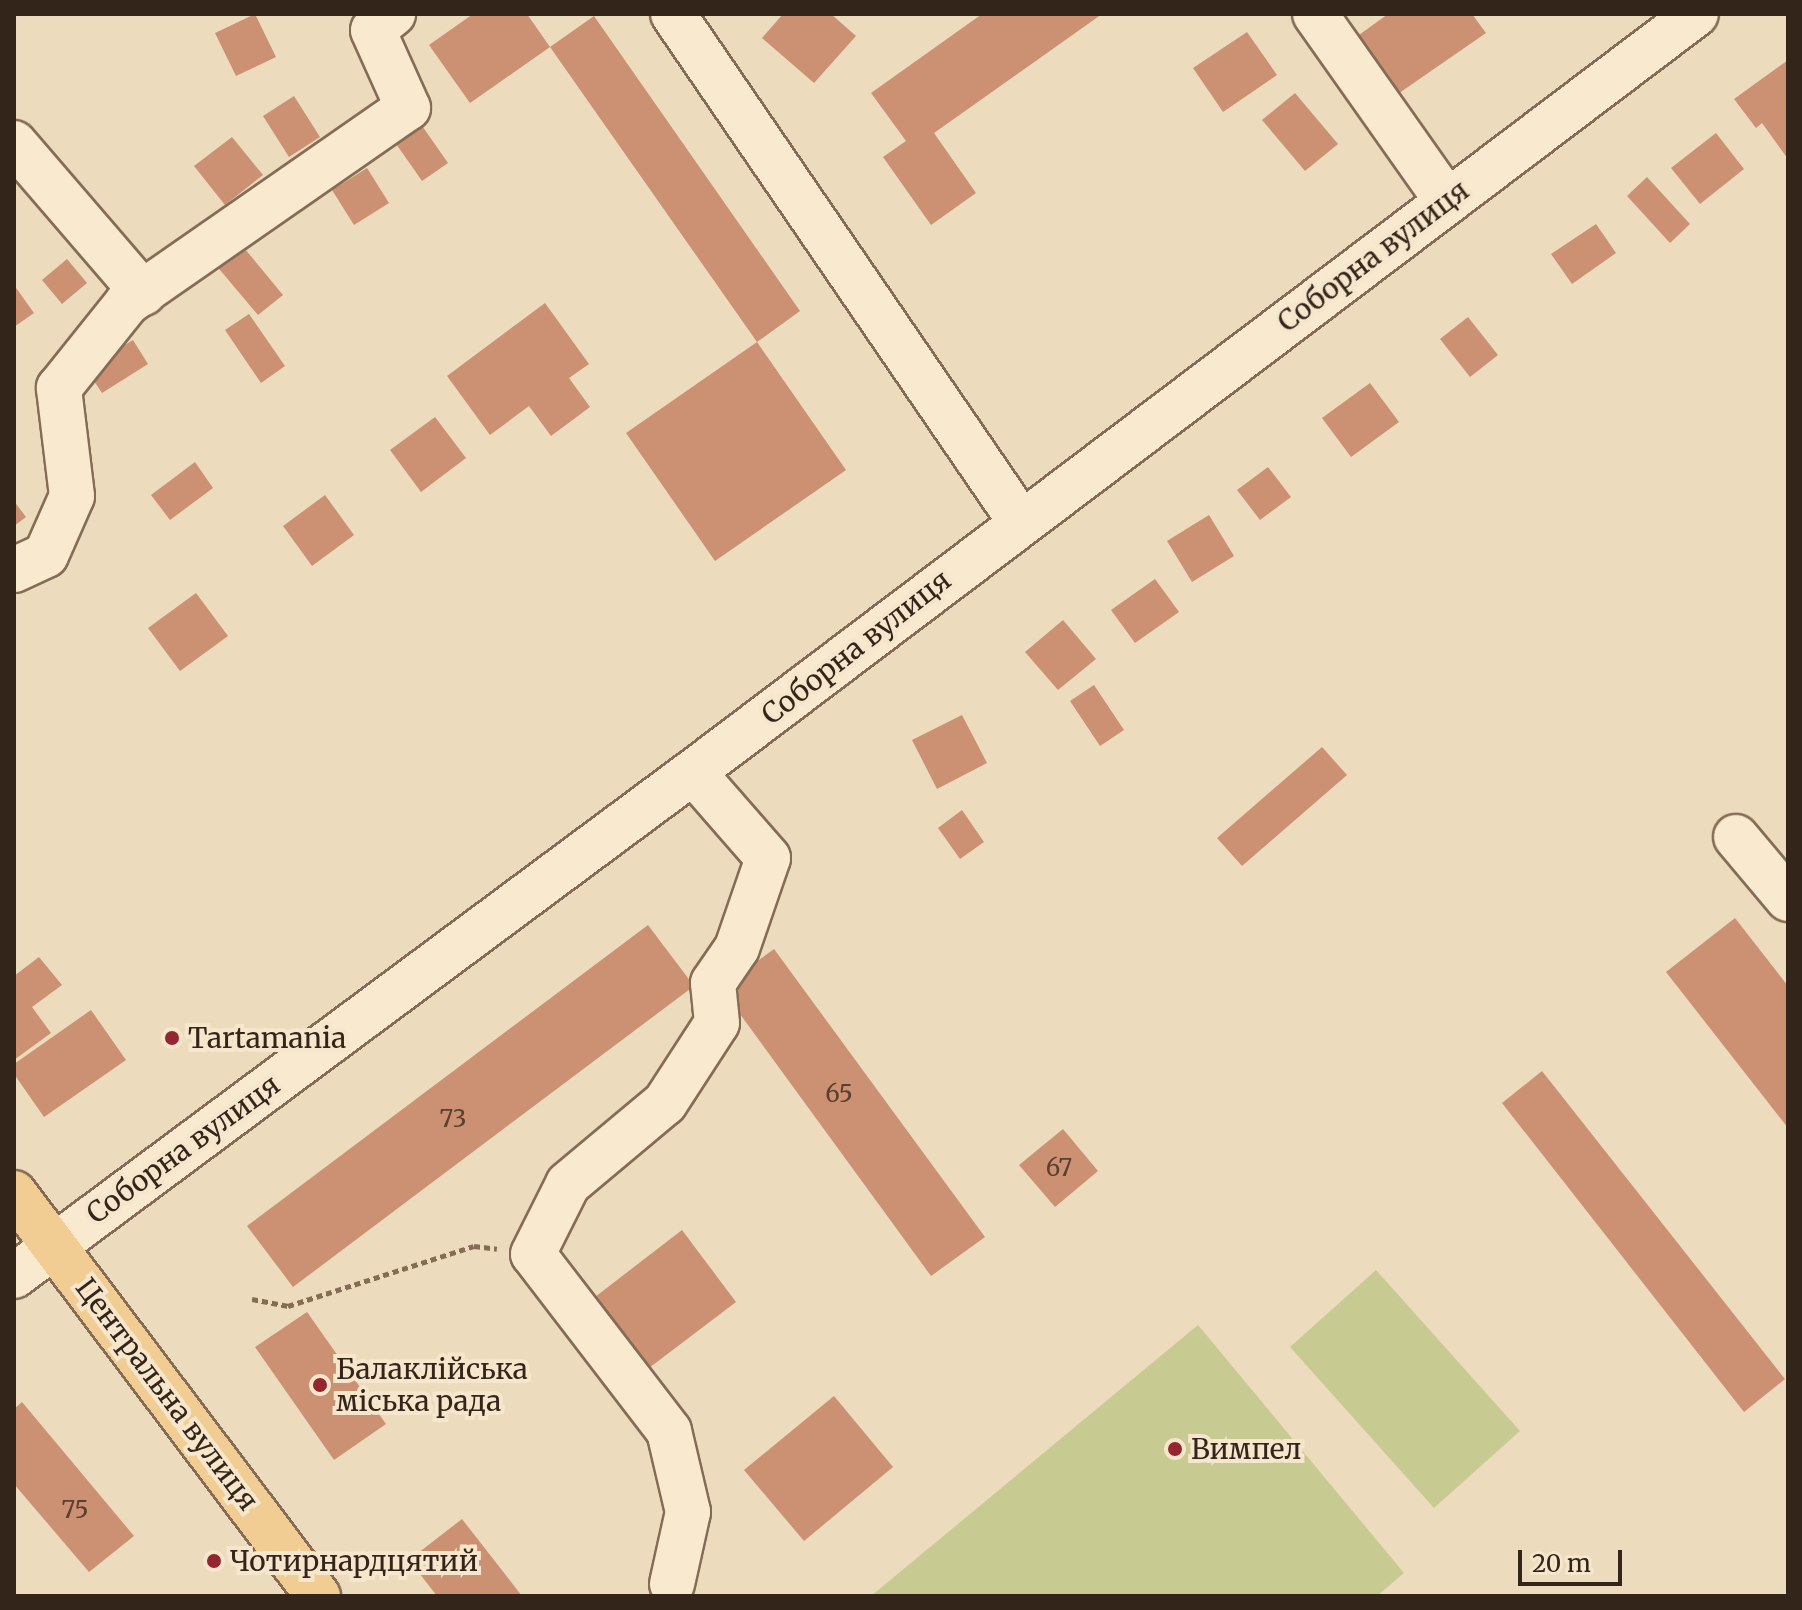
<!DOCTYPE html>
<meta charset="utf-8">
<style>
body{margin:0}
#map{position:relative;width:1802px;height:1610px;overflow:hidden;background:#eddbbd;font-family:Merriweather,serif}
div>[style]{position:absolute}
.green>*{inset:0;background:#c8cb91}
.building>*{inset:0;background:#cc9172}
.path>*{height:5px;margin-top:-2.5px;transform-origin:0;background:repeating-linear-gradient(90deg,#856c56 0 6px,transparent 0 10px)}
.roads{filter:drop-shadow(2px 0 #856c56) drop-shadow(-2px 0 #856c56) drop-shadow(0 2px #856c56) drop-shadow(0 -2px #856c56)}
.minor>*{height:44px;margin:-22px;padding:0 22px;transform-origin:22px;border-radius:22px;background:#f9e9cf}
.major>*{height:44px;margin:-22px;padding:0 22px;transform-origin:22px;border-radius:22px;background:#f2cd93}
.dots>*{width:22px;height:22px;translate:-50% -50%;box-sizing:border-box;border:4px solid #f5e6cc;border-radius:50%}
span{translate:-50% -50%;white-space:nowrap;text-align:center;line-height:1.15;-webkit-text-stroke:8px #f5e6cc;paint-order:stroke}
.number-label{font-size:24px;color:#5a4031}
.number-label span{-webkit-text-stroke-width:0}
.street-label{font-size:28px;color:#34251b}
.poi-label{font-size:28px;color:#34251b}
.left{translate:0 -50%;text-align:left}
.frame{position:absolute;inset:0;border:16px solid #34251b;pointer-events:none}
.scale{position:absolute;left:1518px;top:1550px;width:104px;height:36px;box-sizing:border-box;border:4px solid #34251b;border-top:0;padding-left:10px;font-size:24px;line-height:28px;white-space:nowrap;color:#34251b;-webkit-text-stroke:6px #f5e6cc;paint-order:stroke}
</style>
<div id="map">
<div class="green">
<div style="clip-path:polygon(1376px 1270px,1520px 1431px,1434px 1508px,1290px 1347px)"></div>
<div style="clip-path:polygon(1198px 1325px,1404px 1573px,1377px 1596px,871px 1596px)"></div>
</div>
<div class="building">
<div style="clip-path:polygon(255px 14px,276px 57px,236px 76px,215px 33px)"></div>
<div style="clip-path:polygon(473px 14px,527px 14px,550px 47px,470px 103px,429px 45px)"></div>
<div style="clip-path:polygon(783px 14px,831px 14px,856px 36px,814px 83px,762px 38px)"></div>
<div style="clip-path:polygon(982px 14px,1102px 14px,934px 133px,976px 193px,931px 225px,883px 157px,906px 141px,871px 93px)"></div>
<div style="clip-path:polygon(1388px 14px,1472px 14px,1486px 33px,1392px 98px,1352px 40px)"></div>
<div style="clip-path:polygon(594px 16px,800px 311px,757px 342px,846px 470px,715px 561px,626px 433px,757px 342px,550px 47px)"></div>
<div style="clip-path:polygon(1247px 32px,1277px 75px,1223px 112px,1193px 68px)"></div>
<div style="clip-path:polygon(1788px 60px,1788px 159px,1762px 123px,1756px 128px,1734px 99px)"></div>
<div style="clip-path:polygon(1295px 93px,1338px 144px,1305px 171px,1262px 120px)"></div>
<div style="clip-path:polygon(294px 96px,320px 137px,289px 157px,263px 116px)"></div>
<div style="clip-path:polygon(418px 120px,448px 163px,422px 181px,392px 138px)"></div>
<div style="clip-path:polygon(1716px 133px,1744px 169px,1700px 204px,1671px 168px)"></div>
<div style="clip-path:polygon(232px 137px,263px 175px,225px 205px,194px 166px)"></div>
<div style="clip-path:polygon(367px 168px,389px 203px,354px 225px,332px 190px)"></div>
<div style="clip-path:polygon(1647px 177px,1690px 224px,1670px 243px,1627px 196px)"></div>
<div style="clip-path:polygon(1596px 224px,1616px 253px,1572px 284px,1551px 254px)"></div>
<div style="clip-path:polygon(240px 243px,283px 295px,258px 315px,215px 264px)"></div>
<div style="clip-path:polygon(67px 259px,87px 283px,62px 304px,42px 280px)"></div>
<div style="clip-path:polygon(14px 285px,34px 313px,14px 327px)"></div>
<div style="clip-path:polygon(545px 303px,589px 364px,569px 378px,590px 407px,551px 436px,529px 406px,490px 435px,447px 376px)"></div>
<div style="clip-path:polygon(249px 314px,285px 366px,261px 383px,225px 330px)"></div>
<div style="clip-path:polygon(1468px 317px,1498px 355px,1470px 377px,1440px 339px)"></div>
<div style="clip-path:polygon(133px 340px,148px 364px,102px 393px,86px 369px)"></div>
<div style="clip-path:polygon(1370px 383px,1399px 422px,1351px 457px,1322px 418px)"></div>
<div style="clip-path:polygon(435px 417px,466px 458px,421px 492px,390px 450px)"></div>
<div style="clip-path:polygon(195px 462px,213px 488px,170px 520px,151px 495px)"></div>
<div style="clip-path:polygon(1268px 467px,1291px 497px,1260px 520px,1237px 490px)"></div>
<div style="clip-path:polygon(325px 495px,354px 535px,312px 566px,283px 526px)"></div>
<div style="clip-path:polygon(14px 501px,26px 517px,14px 526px)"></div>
<div style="clip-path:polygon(1209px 515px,1234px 556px,1192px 582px,1167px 541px)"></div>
<div style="clip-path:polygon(1155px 579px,1179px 612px,1135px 643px,1111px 610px)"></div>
<div style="clip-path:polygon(196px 593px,228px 636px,180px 671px,148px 628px)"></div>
<div style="clip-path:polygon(1063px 620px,1096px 659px,1058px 690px,1025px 652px)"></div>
<div style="clip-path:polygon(1094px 685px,1124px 730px,1100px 746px,1070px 701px)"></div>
<div style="clip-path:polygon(962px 715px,987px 763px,937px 789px,912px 740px)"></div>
<div style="clip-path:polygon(1322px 747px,1347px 775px,1242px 866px,1217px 838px)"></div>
<div style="clip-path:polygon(962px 810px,984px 842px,960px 859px,938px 828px)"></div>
<div style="clip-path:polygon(1735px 918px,1788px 986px,1788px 1128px,1666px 972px)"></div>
<div style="clip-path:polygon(648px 925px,694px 986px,293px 1287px,247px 1226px)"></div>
<div style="clip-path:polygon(774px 949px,985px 1237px,931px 1276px,721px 988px)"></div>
<div style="clip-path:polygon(39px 957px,62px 985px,32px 1007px,51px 1033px,14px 1060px,14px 976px)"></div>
<div style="clip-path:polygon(91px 1010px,126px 1060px,44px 1117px,14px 1074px,14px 1064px)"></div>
<div style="clip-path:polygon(1542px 1071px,1785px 1379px,1744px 1412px,1502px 1103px)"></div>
<div style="clip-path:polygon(1063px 1129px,1098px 1171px,1055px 1207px,1019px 1165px)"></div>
<div style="clip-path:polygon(682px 1230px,736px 1302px,649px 1368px,595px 1297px)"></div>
<div style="clip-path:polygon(307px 1312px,386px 1424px,334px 1460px,255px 1347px)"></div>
<div style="clip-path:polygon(834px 1396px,893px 1467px,804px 1541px,744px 1470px)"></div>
<div style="clip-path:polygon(22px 1402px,134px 1536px,89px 1572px,14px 1484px,14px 1409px)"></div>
<div style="clip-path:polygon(462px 1519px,522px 1596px,437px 1596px,409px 1560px)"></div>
</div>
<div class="path">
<div style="left:252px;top:1299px;width:37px;rotate:11deg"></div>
<div style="left:288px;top:1306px;width:195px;rotate:-17.9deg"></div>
<div style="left:474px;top:1246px;width:23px;rotate:7deg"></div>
</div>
<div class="roads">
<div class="minor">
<div style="left:673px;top:14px;width:614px;rotate:55.61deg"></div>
<div style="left:1315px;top:14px;width:229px;rotate:54.8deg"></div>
<div style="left:14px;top:143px;width:198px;rotate:49.3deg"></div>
<div style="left:14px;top:570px;width:35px;rotate:-25deg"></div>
<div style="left:46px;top:555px;width:64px;rotate:-66.2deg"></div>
<div style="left:72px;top:496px;width:109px;rotate:-96.9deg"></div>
<div style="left:59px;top:388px;width:109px;rotate:-51.3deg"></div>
<div style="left:127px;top:303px;width:342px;rotate:-34.8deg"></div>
<div style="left:408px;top:108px;width:85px;rotate:-114.2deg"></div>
<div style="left:373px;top:30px;width:26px;rotate:-39deg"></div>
<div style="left:1736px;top:837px;width:81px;rotate:50deg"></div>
<div style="left:14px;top:1276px;width:846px;rotate:-36.59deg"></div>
<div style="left:693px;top:772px;width:1257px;rotate:-37.08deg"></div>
<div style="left:672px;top:1584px;width:74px;rotate:-77.5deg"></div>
<div style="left:688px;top:1512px;width:83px;rotate:-103.2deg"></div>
<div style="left:669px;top:1431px;width:223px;rotate:-127.5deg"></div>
<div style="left:533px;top:1254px;width:78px;rotate:-63.4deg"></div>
<div style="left:568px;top:1184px;width:126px;rotate:-39.9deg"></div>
<div style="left:665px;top:1103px;width:95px;rotate:-57deg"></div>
<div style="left:717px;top:1023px;width:40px;rotate:-95.7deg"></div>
<div style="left:713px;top:983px;width:42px;rotate:-55.6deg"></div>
<div style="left:737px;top:948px;width:95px;rotate:-71deg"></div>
<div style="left:768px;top:858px;width:114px;rotate:-131.1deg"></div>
</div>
<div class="major">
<div style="left:14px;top:1193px;width:505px;rotate:52.97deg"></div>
</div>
</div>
<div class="dots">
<div style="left:172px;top:1038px;background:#94262f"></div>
<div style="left:320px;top:1385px;background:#94262f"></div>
<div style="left:1175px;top:1449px;background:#94262f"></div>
<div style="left:214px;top:1561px;background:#94262f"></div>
</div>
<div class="number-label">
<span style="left:839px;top:1094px">65</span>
<span style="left:453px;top:1119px">73</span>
<span style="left:1059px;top:1168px">67</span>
<span style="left:75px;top:1510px">75</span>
</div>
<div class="street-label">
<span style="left:1373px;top:256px;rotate:-37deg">Соборна вулиця</span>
<span style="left:856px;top:647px;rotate:-38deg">Соборна вулиця</span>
<span style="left:183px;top:1149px;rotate:-36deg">Соборна вулиця</span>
<span style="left:167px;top:1394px;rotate:53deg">Центральна вулиця</span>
</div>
<div class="poi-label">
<span class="left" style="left:188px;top:1038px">Tartamania</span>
<span class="left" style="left:336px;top:1385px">Балаклійська<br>міська рада</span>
<span class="left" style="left:1191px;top:1449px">Вимпел</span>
<span class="left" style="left:230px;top:1561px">Чотирнардцятий</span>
</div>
<div class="frame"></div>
<div class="scale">20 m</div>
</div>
